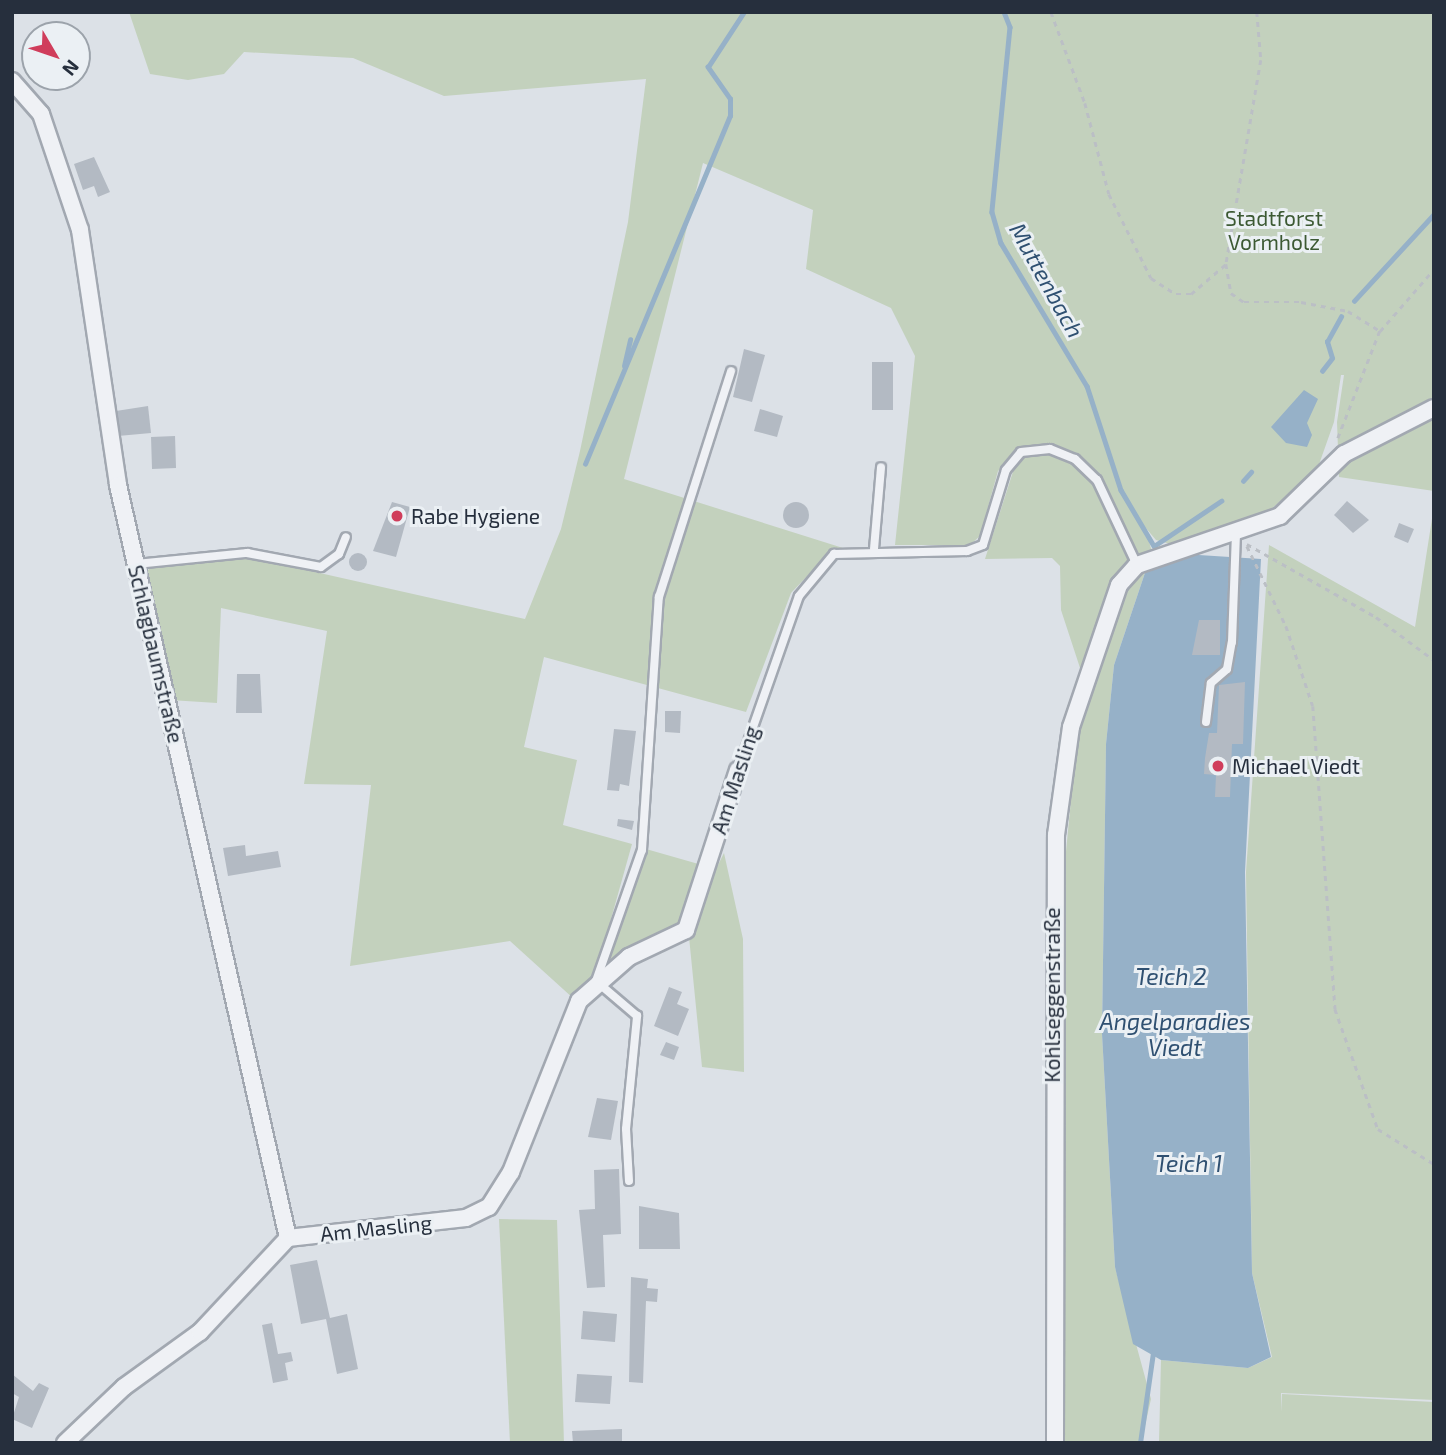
<!DOCTYPE html>
<meta charset="utf-8">
<style>
body{margin:0}
#map{position:relative;width:1446px;height:1455px;overflow:hidden;background:#dce1e7;font-family:"Exo 2",sans-serif}
div>[style]{position:absolute}
.green>*{inset:0;background:#c3d1bd}
.water>*{inset:0;background:#96b1c8}
.stream>*{height:4.5px;margin:-2.25px;padding:0 2.25px;transform-origin:2.25px;border-radius:2.25px;background:#96b1c8}
.building>*{inset:0;background:#b3bac3}
.round{border-radius:50%}
.path>*{height:2.5px;margin-top:-1.25px;transform-origin:0;background:repeating-linear-gradient(90deg,#bbbfc5 0 5px,transparent 0 10px)}
.roads{filter:drop-shadow(2px 0 #a2a8b1) drop-shadow(-2px 0 #a2a8b1) drop-shadow(0 2px #a2a8b1) drop-shadow(0 -2px #a2a8b1)}
.lane>*{height:8px;margin:-4px;padding:0 4px;transform-origin:4px;border-radius:4px;background:#eff1f5}
.street>*{height:16px;margin:-8px;padding:0 8px;transform-origin:8px;border-radius:8px;background:#eff1f5}
.dots>*{width:19px;height:19px;translate:-50% -50%;box-sizing:border-box;border:4px solid #ebf0f4;border-radius:50%}
span{translate:-50% -50%;white-space:nowrap;text-align:center;line-height:1.15;-webkit-text-stroke:6px #ebf0f4;paint-order:stroke}
.park-label{font-size:21px;color:#3c5933}
.poi-label{font-size:21px;color:#262f3d}
.left{translate:0 -50%;text-align:left}
.street-label{font-size:21px;color:#262f3d}
.water-label{font-size:23px;color:#2f5071;font-style:italic}
.frame{position:absolute;inset:0;border:14px solid #262f3d;pointer-events:none}
.north{position:absolute;left:21px;top:21px;width:70px;height:70px;box-sizing:border-box;background:#ebf0f4;border:2px solid #9ca3ab;border-radius:50%;rotate:129deg;font-size:19px;font-weight:700;line-height:28px;text-align:center;color:#262f3d}
.north::after{content:'';display:block;margin:auto;width:24px;height:32px;background:#d03d5b;clip-path:polygon(50% 0,100% 100%,50% 72%,0 100%)}
</style>
<div id="map">
<div class="green">
<div style="clip-path:polygon(129px 12px,1434px 12px,1434px 491px,1339px 477px,1337px 422px,1344px 375px,1341px 375px,1334px 422px,1317px 470px,1264px 515px,1181px 547px,1156px 540px,1145px 527px,1152px 552px,1114px 665px,1106px 744px,1102px 1034px,1115px 1267px,1151px 1399px,1141px 1443px,1061px 1443px,1056px 954px,1083px 677px,1061px 610px,1060px 566px,1052px 558px,985px 559px,1019px 453px,998px 471px,980px 536px,970px 545px,895px 545px,915px 356px,891px 308px,806px 269px,813px 210px,703px 163px,624px 479px,843px 548px,831px 551px,791px 593px,746px 712px,544px 657px,524px 747px,577px 760px,563px 825px,632px 844px,597px 969px,574px 999px,510px 941px,350px 966px,371px 785px,304px 784px,327px 631px,221px 608px,217px 703px,170px 700px,145px 574px,153px 564px,248px 557px,525px 619px,561px 529px,580px 451px,628px 222px,646px 79px,444px 96px,353px 58px,244px 52px,224px 74px,188px 80px,150px 74px)"></div>
<div style="clip-path:polygon(1434px 506px,1434px 1400px,1281px 1393px,1282px 1412px,1282px 1394px,1434px 1402px,1434px 1443px,1159px 1443px,1161px 1360px,1248px 1368px,1272px 1357px,1252px 1273px,1246px 872px,1269px 545px,1415px 627px)"></div>
<div style="clip-path:polygon(646px 849px,716px 869px,724px 853px,743px 939px,744px 1072px,702px 1067px,688px 927px,609px 963px)"></div>
<div style="clip-path:polygon(499px 1219px,557px 1220px,564px 1443px,510px 1443px)"></div>
</div>
<div class="water">
<div style="clip-path:polygon(1304px 390px,1318px 399px,1307px 423px,1312px 435px,1307px 447px,1286px 443px,1271px 427px)"></div>
<div style="clip-path:polygon(1152px 552px,1261px 559px,1245px 872px,1252px 1273px,1271px 1357px,1248px 1368px,1161px 1360px,1133px 1344px,1115px 1267px,1102px 1034px,1106px 744px,1114px 665px)"></div>
</div>
<div class="stream">
<div style="left:1004px;top:12px;width:16px;rotate:68deg"></div>
<div style="left:1010px;top:27px;width:186px;rotate:95.6deg"></div>
<div style="left:992px;top:212px;width:32px;rotate:74deg"></div>
<div style="left:1001px;top:243px;width:167px;rotate:59deg"></div>
<div style="left:1087px;top:386px;width:109px;rotate:71.9deg"></div>
<div style="left:1121px;top:490px;width:65px;rotate:59.5deg"></div>
<div style="left:1154px;top:546px;width:81px;rotate:-33.9deg"></div>
<div style="left:1354px;top:301px;width:118px;rotate:-47.4deg"></div>
<div style="left:624px;top:366px;width:27px;rotate:-77deg"></div>
<div style="left:1322px;top:371px;width:16px;rotate:-52deg"></div>
<div style="left:1332px;top:358px;width:17px;rotate:-107deg"></div>
<div style="left:1327px;top:342px;width:29px;rotate:-61deg"></div>
<div style="left:585px;top:464px;width:377px;rotate:-67.4deg"></div>
<div style="left:730px;top:116px;width:17px;rotate:-90deg"></div>
<div style="left:730px;top:99px;width:39px;rotate:-125deg"></div>
<div style="left:708px;top:67px;width:66px;rotate:-56.8deg"></div>
<div style="left:1243px;top:481px;width:12px;rotate:-48deg"></div>
<div style="left:1140px;top:1443px;width:91px;rotate:-81.8deg"></div>
</div>
<div class="building">
<div style="clip-path:polygon(94px 157px,110px 192px,98px 197px,94px 186px,83px 190px,74px 164px)"></div>
<div style="clip-path:polygon(744px 349px,765px 355px,752px 402px,733px 397px)"></div>
<div style="clip-path:polygon(872px 362px,893px 362px,893px 410px,872px 410px)"></div>
<div style="clip-path:polygon(148px 406px,151px 433px,118px 436px,116px 411px)"></div>
<div style="clip-path:polygon(760px 409px,783px 416px,777px 437px,754px 431px)"></div>
<div style="clip-path:polygon(175px 436px,176px 468px,152px 469px,151px 437px)"></div>
<div style="clip-path:polygon(1347px 501px,1369px 520px,1353px 533px,1334px 515px)"></div>
<div style="clip-path:polygon(392px 502px,410px 507px,396px 557px,373px 551px)"></div>
<div class="round" style="left:783px;top:502px;width:26px;height:26px"></div>
<div style="clip-path:polygon(1399px 523px,1414px 529px,1408px 543px,1394px 537px)"></div>
<div class="round" style="left:349px;top:553px;width:18px;height:18px"></div>
<div style="clip-path:polygon(1199px 620px,1220px 620px,1220px 655px,1192px 655px)"></div>
<div style="clip-path:polygon(237px 674px,260px 674px,262px 713px,236px 713px)"></div>
<div style="clip-path:polygon(1245px 682px,1243px 744px,1232px 744px,1230px 797px,1215px 797px,1216px 775px,1204px 774px,1205px 758px,1209px 733px,1217px 733px,1219px 685px)"></div>
<div style="clip-path:polygon(665px 711px,681px 711px,680px 733px,665px 732px)"></div>
<div style="clip-path:polygon(614px 729px,636px 731px,629px 786px,620px 784px,619px 791px,607px 790px)"></div>
<div style="clip-path:polygon(618px 819px,634px 821px,632px 830px,617px 826px)"></div>
<div style="clip-path:polygon(245px 845px,246px 856px,278px 851px,281px 867px,228px 876px,223px 848px)"></div>
<div style="clip-path:polygon(669px 987px,682px 992px,677px 1004px,689px 1009px,678px 1036px,654px 1026px)"></div>
<div style="clip-path:polygon(666px 1042px,679px 1047px,674px 1060px,660px 1055px)"></div>
<div style="clip-path:polygon(597px 1098px,618px 1101px,611px 1140px,588px 1137px)"></div>
<div style="clip-path:polygon(619px 1169px,621px 1234px,603px 1235px,605px 1287px,587px 1288px,579px 1210px,595px 1209px,594px 1170px)"></div>
<div style="clip-path:polygon(639px 1206px,679px 1213px,680px 1249px,639px 1249px)"></div>
<div style="clip-path:polygon(317px 1260px,330px 1318px,347px 1314px,358px 1369px,337px 1374px,326px 1319px,301px 1324px,290px 1265px)"></div>
<div style="clip-path:polygon(631px 1277px,648px 1279px,647px 1288px,658px 1289px,657px 1302px,646px 1301px,643px 1383px,629px 1382px)"></div>
<div style="clip-path:polygon(583px 1311px,617px 1314px,615px 1342px,581px 1339px)"></div>
<div style="clip-path:polygon(272px 1323px,278px 1354px,291px 1352px,293px 1361px,285px 1363px,288px 1380px,273px 1383px,262px 1325px)"></div>
<div style="clip-path:polygon(12px 1374px,33px 1391px,39px 1383px,49px 1388px,32px 1428px,12px 1419px,19px 1397px,12px 1393px)"></div>
<div style="clip-path:polygon(577px 1374px,612px 1376px,610px 1404px,575px 1402px)"></div>
<div style="clip-path:polygon(622px 1429px,622px 1443px,573px 1443px,572px 1431px)"></div>
</div>
<div class="path">
<div style="left:1051px;top:12px;width:97px;rotate:69.5deg"></div>
<div style="left:1085px;top:103px;width:94px;rotate:75.2deg"></div>
<div style="left:1109px;top:194px;width:94px;rotate:63.4deg"></div>
<div style="left:1151px;top:278px;width:30px;rotate:33deg"></div>
<div style="left:1176px;top:294px;width:15px"></div>
<div style="left:1191px;top:294px;width:46px;rotate:-40.6deg"></div>
<div style="left:1257px;top:12px;width:48px;rotate:85.2deg"></div>
<div style="left:1261px;top:60px;width:207px;rotate:99.7deg"></div>
<div style="left:1226px;top:264px;width:29px;rotate:80deg"></div>
<div style="left:1231px;top:293px;width:16px;rotate:35deg"></div>
<div style="left:1244px;top:302px;width:57px"></div>
<div style="left:1301px;top:302px;width:48px;rotate:10.8deg"></div>
<div style="left:1348px;top:311px;width:38px;rotate:32deg"></div>
<div style="left:1380px;top:331px;width:115px;rotate:111.4deg"></div>
<div style="left:1380px;top:331px;width:82px;rotate:-48.9deg"></div>
<div style="left:1247px;top:544px;width:148px;rotate:29.5deg"></div>
<div style="left:1376px;top:617px;width:72px;rotate:36.6deg"></div>
<div style="left:1247px;top:546px;width:89px;rotate:64deg"></div>
<div style="left:1286px;top:626px;width:84px;rotate:71.4deg"></div>
<div style="left:1313px;top:706px;width:304px;rotate:85.8deg"></div>
<div style="left:1335px;top:1009px;width:127px;rotate:70.3deg"></div>
<div style="left:1378px;top:1129px;width:66px;rotate:32deg"></div>
</div>
<div class="roads">
<div class="lane">
<div style="left:874px;top:549px;width:82px;rotate:-85.1deg"></div>
<div style="left:136px;top:564px;width:112px;rotate:-5.7deg"></div>
<div style="left:247px;top:553px;width:75px;rotate:10.7deg"></div>
<div style="left:321px;top:567px;width:22px;rotate:-36deg"></div>
<div style="left:339px;top:554px;width:18px;rotate:-68deg"></div>
<div style="left:1206px;top:722px;width:39px;rotate:-83deg"></div>
<div style="left:1211px;top:683px;width:21px;rotate:-41deg"></div>
<div style="left:1227px;top:669px;width:27px;rotate:-80deg"></div>
<div style="left:1232px;top:642px;width:107px;rotate:-87.9deg"></div>
<div style="left:738px;top:770px;width:184px;rotate:-70.7deg"></div>
<div style="left:799px;top:596px;width:55px;rotate:-50.2deg"></div>
<div style="left:834px;top:554px;width:133px;rotate:-1.3deg"></div>
<div style="left:967px;top:551px;width:17px;rotate:-21deg"></div>
<div style="left:983px;top:545px;width:78px;rotate:-73deg"></div>
<div style="left:1006px;top:470px;width:23px;rotate:-50deg"></div>
<div style="left:1021px;top:452px;width:29px;rotate:-6deg"></div>
<div style="left:1050px;top:449px;width:27px;rotate:22deg"></div>
<div style="left:1075px;top:459px;width:30px;rotate:44deg"></div>
<div style="left:1097px;top:480px;width:94px;rotate:64.8deg"></div>
<div style="left:629px;top:1181px;width:52px;rotate:-93.3deg"></div>
<div style="left:626px;top:1129px;width:114px;rotate:-84.4deg"></div>
<div style="left:637px;top:1016px;width:54px;rotate:-139.5deg"></div>
<div style="left:596px;top:981px;width:139px;rotate:-70.7deg"></div>
<div style="left:642px;top:850px;width:254px;rotate:-86.2deg"></div>
<div style="left:659px;top:597px;width:237px;rotate:-72.3deg"></div>
</div>
<div class="street">
<div style="left:12px;top:81px;width:44px;rotate:48.7deg"></div>
<div style="left:41px;top:114px;width:122px;rotate:71.4deg"></div>
<div style="left:80px;top:230px;width:258px;rotate:81.5deg"></div>
<div style="left:118px;top:485px;width:772px;rotate:77.28deg"></div>
<div style="left:65px;top:1443px;width:81px;rotate:-43.5deg"></div>
<div style="left:124px;top:1387px;width:94px;rotate:-35.9deg"></div>
<div style="left:200px;top:1332px;width:129px;rotate:-46.9deg"></div>
<div style="left:288px;top:1238px;width:179px;rotate:-6.4deg"></div>
<div style="left:466px;top:1218px;width:25px;rotate:-26deg"></div>
<div style="left:489px;top:1207px;width:41px;rotate:-57.8deg"></div>
<div style="left:511px;top:1172px;width:184px;rotate:-68.3deg"></div>
<div style="left:579px;top:1001px;width:67px;rotate:-41.3deg"></div>
<div style="left:629px;top:957px;width:63px;rotate:-25.3deg"></div>
<div style="left:686px;top:930px;width:168px;rotate:-72deg"></div>
<div style="left:1055px;top:1443px;width:608px;rotate:-89.91deg"></div>
<div style="left:1056px;top:835px;width:109px;rotate:-82.1deg"></div>
<div style="left:1071px;top:727px;width:150px;rotate:-71.3deg"></div>
<div style="left:1119px;top:585px;width:27px;rotate:-48deg"></div>
<div style="left:1137px;top:565px;width:151px;rotate:-18.9deg"></div>
<div style="left:1280px;top:516px;width:89px;rotate:-44.1deg"></div>
<div style="left:1344px;top:454px;width:101px;rotate:-27.1deg"></div>
</div>
</div>
<div class="dots">
<div style="left:397px;top:516px;background:#d03d5b"></div>
<div style="left:1218px;top:766px;background:#d03d5b"></div>
</div>
<div class="park-label">
<span style="left:1274px;top:230px">Stadtforst<br>Vormholz</span>
</div>
<div class="poi-label">
<span class="left" style="left:411px;top:516px">Rabe Hygiene</span>
<span class="left" style="left:1232px;top:766px">Michael Viedt</span>
</div>
<div class="street-label">
<span style="left:156px;top:654px;rotate:77deg">Schlagbaumstraße</span>
<span style="left:735px;top:780px;rotate:-72deg">Am Masling</span>
<span style="left:1052px;top:995px;rotate:-90deg">Kohlseggenstraße</span>
<span style="left:376px;top:1228px;rotate:-6deg">Am Masling</span>
</div>
<div class="water-label">
<span style="left:1047px;top:280px;rotate:61deg">Muttenbach</span>
<span style="left:1171px;top:976px">Teich 2</span>
<span style="left:1175px;top:1034px">Angelparadies<br>Viedt</span>
<span style="left:1189px;top:1163px">Teich 1</span>
</div>
<div class="frame"></div>
<div class="north">N</div>
</div>
